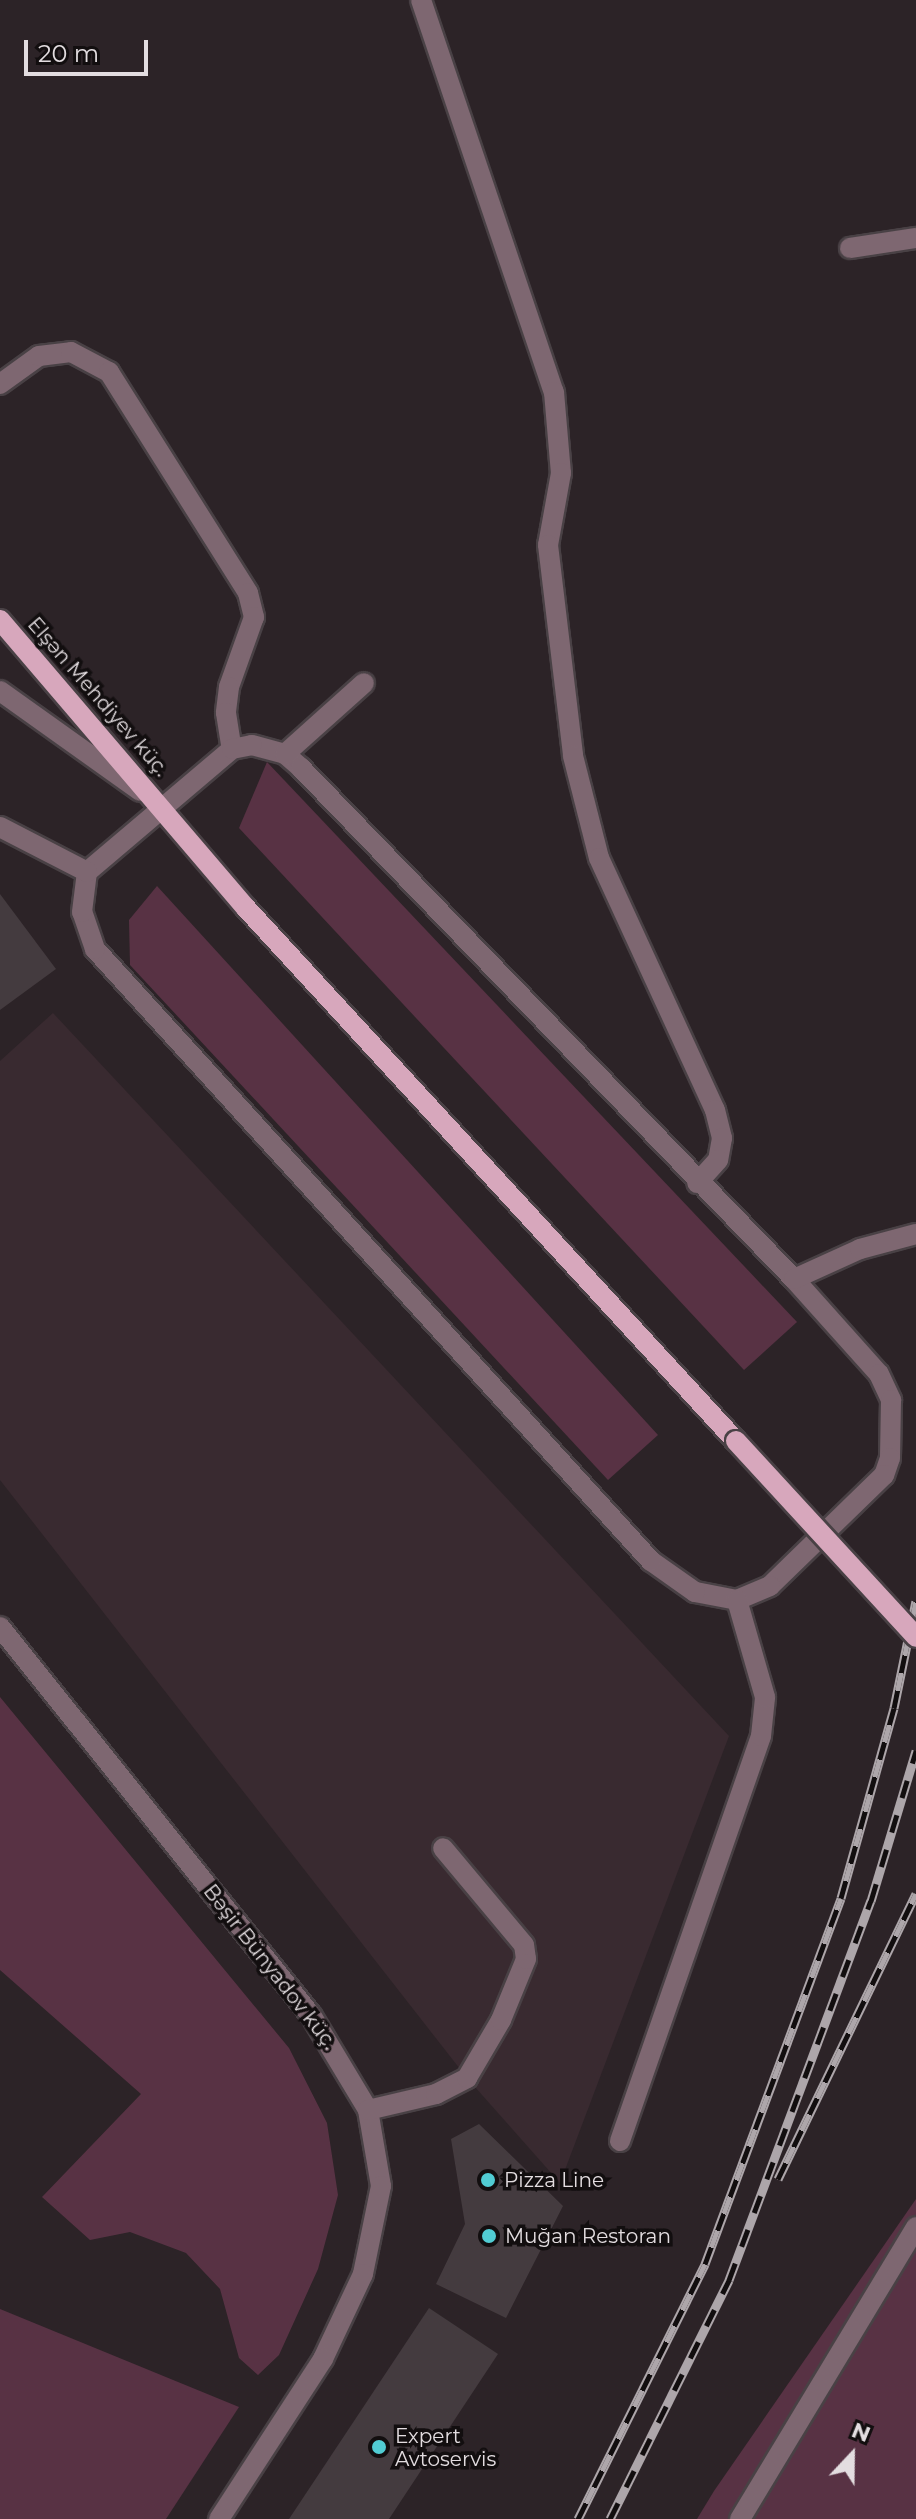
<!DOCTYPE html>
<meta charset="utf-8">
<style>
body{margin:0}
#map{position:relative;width:916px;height:2519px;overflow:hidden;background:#2c2327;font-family:Montserrat,sans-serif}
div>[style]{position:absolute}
.built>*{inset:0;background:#392a30}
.green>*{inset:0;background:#583244}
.building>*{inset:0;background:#443b3f}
.roads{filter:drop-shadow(2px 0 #494145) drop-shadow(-2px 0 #494145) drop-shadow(0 2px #494145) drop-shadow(0 -2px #494145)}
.minor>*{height:20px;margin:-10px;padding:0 10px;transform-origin:10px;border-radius:10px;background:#7e6771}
.major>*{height:20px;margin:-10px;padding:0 10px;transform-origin:10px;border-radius:10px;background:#d7a7bc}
.rail>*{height:9px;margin-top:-4.5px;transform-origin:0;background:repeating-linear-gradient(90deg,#120e0f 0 18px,#ada6aa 0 36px);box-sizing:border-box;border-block:2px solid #ada6aa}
.bridges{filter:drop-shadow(2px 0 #494145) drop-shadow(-2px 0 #494145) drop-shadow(0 2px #494145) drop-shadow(0 -2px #494145)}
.major-bridge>*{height:20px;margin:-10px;padding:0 10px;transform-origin:10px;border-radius:10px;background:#d7a7bc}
.dots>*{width:22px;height:22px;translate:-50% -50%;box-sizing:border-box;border:4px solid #120e0f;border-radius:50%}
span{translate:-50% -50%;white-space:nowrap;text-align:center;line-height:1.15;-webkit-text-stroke:7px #120e0f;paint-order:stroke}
.street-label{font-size:20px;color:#e3dde0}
.poi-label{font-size:20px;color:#e3dde0}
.left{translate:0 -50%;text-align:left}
.north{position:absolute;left:812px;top:2415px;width:80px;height:80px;-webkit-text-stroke:6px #120e0f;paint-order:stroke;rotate:22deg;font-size:22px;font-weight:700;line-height:32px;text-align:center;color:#e3dde0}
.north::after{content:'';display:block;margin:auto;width:28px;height:36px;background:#e3dde0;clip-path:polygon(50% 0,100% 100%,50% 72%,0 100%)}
.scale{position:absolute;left:24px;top:40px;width:124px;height:36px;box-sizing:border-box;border:4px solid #e3dde0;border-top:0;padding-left:10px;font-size:24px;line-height:28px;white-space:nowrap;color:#e3dde0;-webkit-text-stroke:6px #120e0f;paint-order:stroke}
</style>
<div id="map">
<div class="built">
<div style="clip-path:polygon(53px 1013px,729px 1736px,560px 2183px,467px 2078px,0 1480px,0 1061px)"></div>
</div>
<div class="green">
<div style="clip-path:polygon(267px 762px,797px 1322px,744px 1370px,239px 828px)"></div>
<div style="clip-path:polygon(157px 886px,658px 1435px,608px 1480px,130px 965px,129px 920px)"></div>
<div style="clip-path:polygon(0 1697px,289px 2048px,327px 2123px,338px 2195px,318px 2269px,279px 2355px,258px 2375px,239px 2358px,220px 2289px,186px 2253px,130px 2232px,90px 2240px,42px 2197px,141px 2094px,0 1970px)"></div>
<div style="clip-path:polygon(916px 2199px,916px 2519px,697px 2519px,714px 2491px)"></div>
<div style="clip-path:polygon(0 2309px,239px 2407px,166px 2519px,0 2519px)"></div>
</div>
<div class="building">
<div style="clip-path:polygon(0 894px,56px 969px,0 1010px)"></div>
<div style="clip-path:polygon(479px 2124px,563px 2206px,506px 2318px,436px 2284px,465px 2224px,451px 2139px)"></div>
<div style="clip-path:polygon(429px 2308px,498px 2354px,389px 2519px,289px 2519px)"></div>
</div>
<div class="roads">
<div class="minor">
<div style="left:421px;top:0;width:414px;rotate:71.3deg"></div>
<div style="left:554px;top:392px;width:81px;rotate:85.1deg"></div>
<div style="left:561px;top:473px;width:73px;rotate:100.2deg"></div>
<div style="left:548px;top:545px;width:212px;rotate:83.2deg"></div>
<div style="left:573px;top:756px;width:105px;rotate:75.7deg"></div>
<div style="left:599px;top:858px;width:277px;rotate:65.3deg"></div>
<div style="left:715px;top:1110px;width:29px;rotate:76deg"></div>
<div style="left:722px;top:1138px;width:22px;rotate:100deg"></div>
<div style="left:718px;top:1160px;width:31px;rotate:132deg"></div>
<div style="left:850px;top:248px;width:67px;rotate:-8.6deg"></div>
<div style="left:0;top:384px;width:48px;rotate:-35.7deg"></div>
<div style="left:39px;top:356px;width:32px;rotate:-7deg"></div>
<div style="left:71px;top:352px;width:43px;rotate:27.8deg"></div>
<div style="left:109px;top:372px;width:261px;rotate:57.8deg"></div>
<div style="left:248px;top:593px;width:25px;rotate:76deg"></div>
<div style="left:254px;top:617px;width:74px;rotate:109.7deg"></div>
<div style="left:229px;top:687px;width:26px;rotate:97deg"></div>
<div style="left:226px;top:713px;width:36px;rotate:81deg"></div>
<div style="left:0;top:691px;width:172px;rotate:35.5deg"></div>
<div style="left:252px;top:745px;width:34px;rotate:15deg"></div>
<div style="left:285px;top:754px;width:21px;rotate:41deg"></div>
<div style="left:301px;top:768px;width:710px;rotate:46.03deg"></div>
<div style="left:794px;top:1279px;width:127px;rotate:48.2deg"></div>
<div style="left:879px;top:1374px;width:29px;rotate:65deg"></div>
<div style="left:891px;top:1400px;width:58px;rotate:91deg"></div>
<div style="left:890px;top:1458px;width:18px;rotate:109deg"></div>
<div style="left:884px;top:1475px;width:159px;rotate:135.8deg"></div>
<div style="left:770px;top:1586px;width:36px;rotate:157deg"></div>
<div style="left:737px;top:1600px;width:43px;rotate:-169.2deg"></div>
<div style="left:695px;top:1592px;width:54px;rotate:-144.8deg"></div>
<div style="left:651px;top:1561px;width:827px;rotate:-132.26deg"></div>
<div style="left:95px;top:949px;width:39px;rotate:-109deg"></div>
<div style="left:82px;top:912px;width:40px;rotate:-82.9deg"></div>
<div style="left:87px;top:872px;width:190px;rotate:-40.3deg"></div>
<div style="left:232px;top:749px;width:20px;rotate:-11deg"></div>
<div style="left:285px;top:754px;width:106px;rotate:-41.9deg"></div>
<div style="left:0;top:827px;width:98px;rotate:27.3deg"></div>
<div style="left:794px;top:1279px;width:72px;rotate:-24.4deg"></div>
<div style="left:860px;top:1249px;width:58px;rotate:-15deg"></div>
<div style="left:0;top:1627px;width:497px;rotate:51.3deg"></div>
<div style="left:311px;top:2015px;width:111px;rotate:59deg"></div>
<div style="left:368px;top:2110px;width:77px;rotate:80.3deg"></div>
<div style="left:381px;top:2186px;width:90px;rotate:101.6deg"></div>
<div style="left:363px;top:2274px;width:94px;rotate:115.2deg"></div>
<div style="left:323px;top:2359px;width:191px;rotate:123deg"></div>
<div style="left:368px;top:2110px;width:70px;rotate:-13.2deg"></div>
<div style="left:436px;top:2094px;width:35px;rotate:-27deg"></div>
<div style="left:467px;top:2078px;width:67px;rotate:-59.6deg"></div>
<div style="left:501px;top:2020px;width:66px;rotate:-67.7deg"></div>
<div style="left:526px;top:1959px;width:14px;rotate:-98deg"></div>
<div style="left:524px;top:1945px;width:126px;rotate:-129.9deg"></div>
<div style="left:620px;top:2141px;width:429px;rotate:-70.8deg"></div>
<div style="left:761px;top:1736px;width:39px;rotate:-84deg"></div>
<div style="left:765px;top:1697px;width:101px;rotate:-106.1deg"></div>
<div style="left:740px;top:2519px;width:341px;rotate:-58.9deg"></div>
</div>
<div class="major">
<div style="left:0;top:620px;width:379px;rotate:49.5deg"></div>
<div style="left:246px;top:908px;width:724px;rotate:47.41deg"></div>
</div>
</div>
<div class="rail">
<div style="left:778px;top:2179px;width:317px;rotate:-64.2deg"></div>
<div style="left:578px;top:2519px;width:285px;rotate:-63.5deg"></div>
<div style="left:705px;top:2264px;width:390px;rotate:-69.6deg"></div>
<div style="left:841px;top:1898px;width:197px;rotate:-74.4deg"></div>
<div style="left:894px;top:1708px;width:109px;rotate:-78.4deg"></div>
<div style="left:610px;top:2519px;width:267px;rotate:-63.5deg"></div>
<div style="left:729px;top:2280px;width:405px;rotate:-69.5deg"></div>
<div style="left:871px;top:1901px;width:157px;rotate:-73.3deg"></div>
</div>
<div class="bridges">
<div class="major-bridge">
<div style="left:736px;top:1441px;width:266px;rotate:47.4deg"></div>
</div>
</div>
<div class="dots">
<div style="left:488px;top:2180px;background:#51ccd3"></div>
<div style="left:489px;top:2236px;background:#51ccd3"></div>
<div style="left:379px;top:2447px;background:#51ccd3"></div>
</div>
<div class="street-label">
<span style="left:98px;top:697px;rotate:49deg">Elşən Mehdiyev küç.</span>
<span style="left:270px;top:1967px;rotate:52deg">Bəşir Bünyadov küç.</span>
</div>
<div class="poi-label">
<span class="left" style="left:504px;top:2180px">Pizza Line</span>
<span class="left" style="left:505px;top:2236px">Muğan Restoran</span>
<span class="left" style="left:395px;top:2448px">Expert<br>Avtoservis</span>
</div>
<div class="north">N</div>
<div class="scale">20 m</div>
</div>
